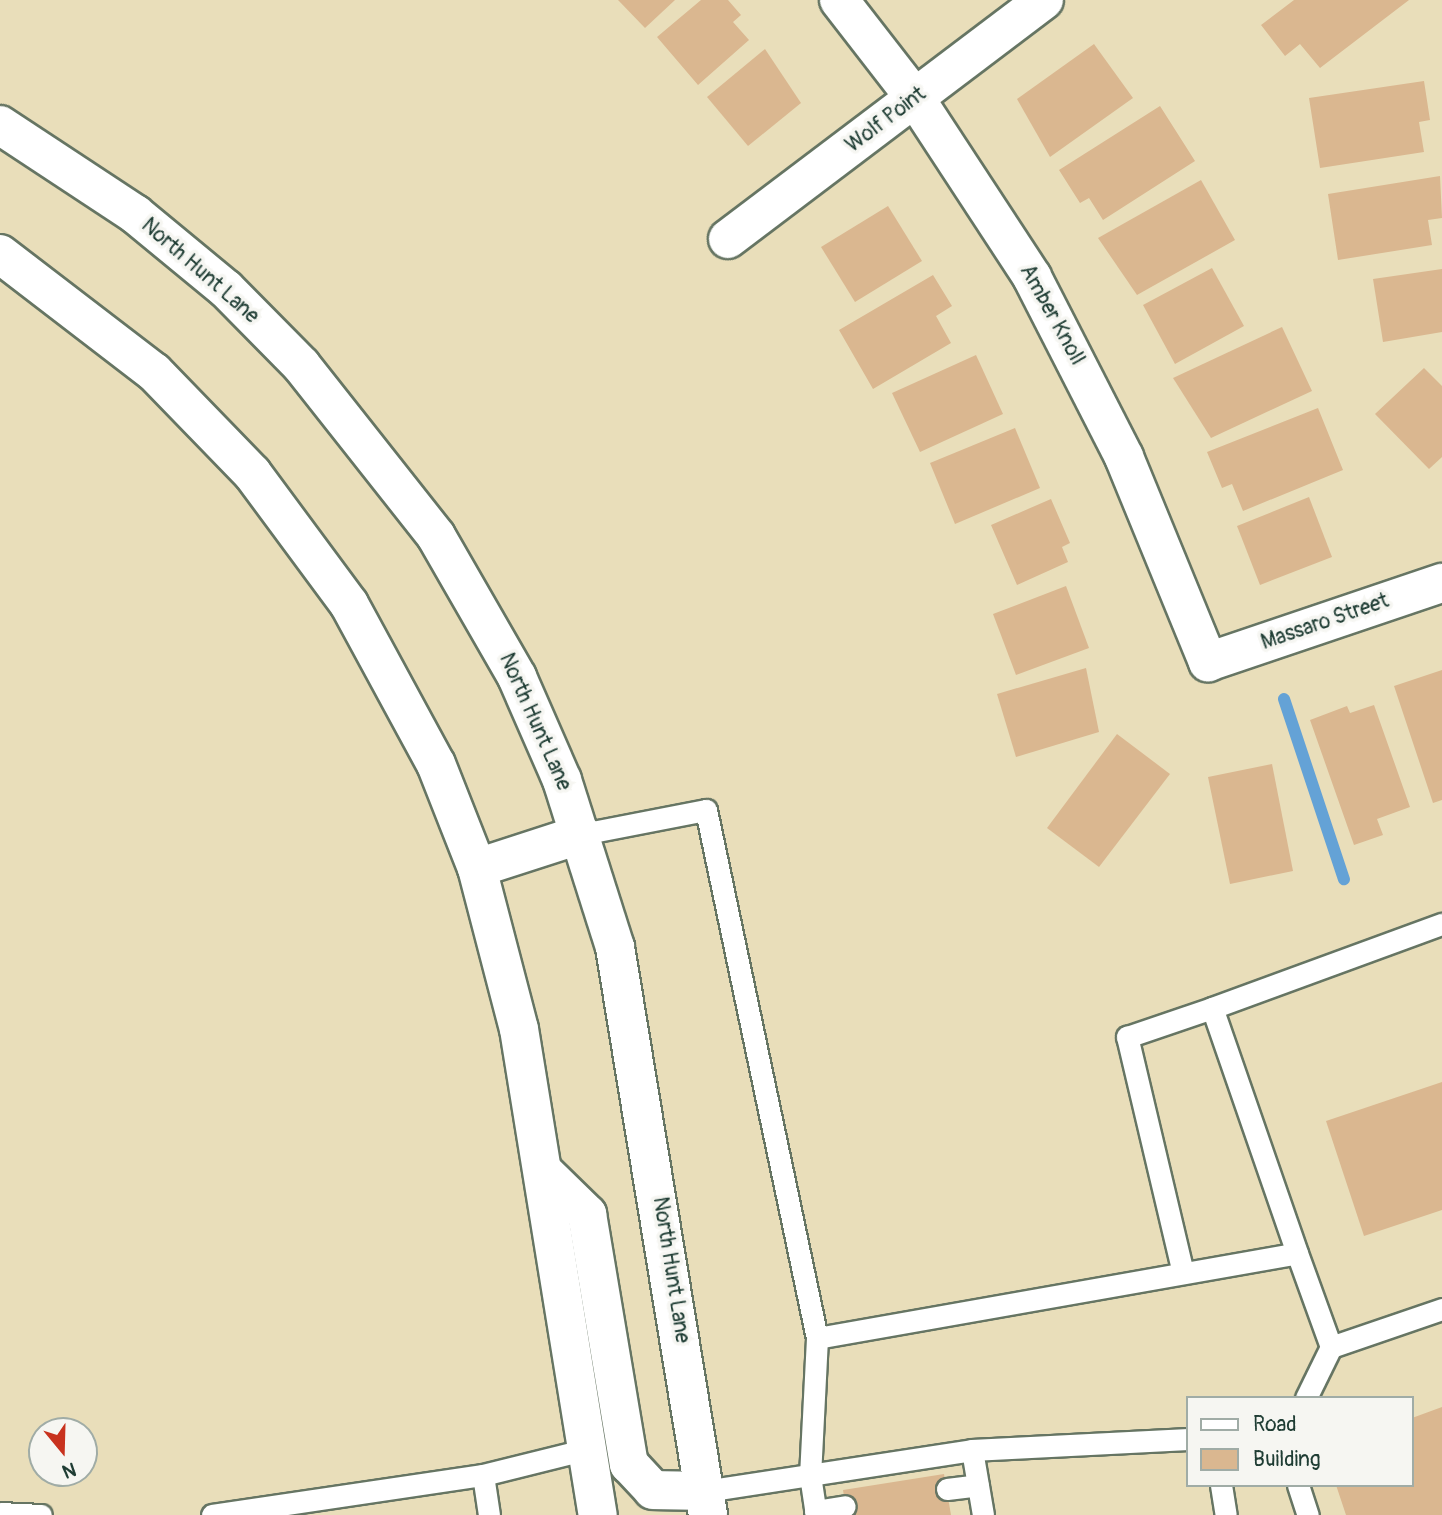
<!DOCTYPE html>
<style>
body{margin:0}
#map{position:relative;width:1442px;height:1515px;overflow:hidden;background:#e9deba;font-family:Pangolin,sans-serif}
div>[style]{position:absolute}
.stream>*{height:12px;margin:-6px;padding:0 6px;transform-origin:6px;border-radius:6px;background:#64a2d6}
.building>*{inset:0;background:#dab790}
.roads{filter:drop-shadow(2px 0 #667563) drop-shadow(-2px 0 #667563) drop-shadow(0 2px #667563) drop-shadow(0 -2px #667563)}
.lane>*{height:21px;margin:-10.5px;padding:0 10.5px;transform-origin:10.5px;border-radius:10.5px;background:#fff}
.street>*{height:38px;margin:-19px;padding:0 19px;transform-origin:19px;border-radius:19px;background:#fff}
.secondary>*{height:38px;margin:-19px;padding:0 19px;transform-origin:19px;border-radius:19px;background:#fff}
span{translate:-50% -50%;white-space:nowrap;text-align:center;line-height:1.15;-webkit-text-stroke:7px #f6f6f2;paint-order:stroke}
.street-label{font-size:21px;color:#1f3d34}
.legend{position:absolute;left:1186px;top:1396px;width:228px;height:91px;box-sizing:border-box;background:#f6f6f2;border:2px solid #a0aca6;margin:0;padding:9px 12px;list-style:none;font-size:21px;color:#1f3d34}
.legend li{display:flex;align-items:center;gap:14px;height:35px}
.legend b{width:35px;border:2px solid #a0aca6}
.north{position:absolute;left:28px;top:1417px;width:70px;height:70px;box-sizing:border-box;background:#f6f6f2;border:2px solid #a0aca6;border-radius:50%;rotate:161deg;font-size:19px;font-weight:700;line-height:28px;text-align:center;color:#1f3d34}
.north::after{content:'';display:block;margin:auto;width:24px;height:32px;background:#c8321e;clip-path:polygon(50% 0,100% 100%,50% 72%,0 100%)}
</style>
<div id="map">
<div class="stream">
<div style="left:1284px;top:699px;width:190px;rotate:71.6deg"></div>
</div>
<div class="building">
<div style="clip-path:polygon(618px 0,675px 0,645px 28px)"></div>
<div style="clip-path:polygon(701px 0,728px 0,741px 15px,733px 22px,749px 40px,698px 85px,657px 37px)"></div>
<div style="clip-path:polygon(1294px 0,1409px 0,1320px 68px,1300px 44px,1285px 56px,1261px 25px)"></div>
<div style="clip-path:polygon(1094px 44px,1133px 98px,1050px 157px,1017px 99px)"></div>
<div style="clip-path:polygon(765px 49px,801px 103px,748px 146px,707px 97px)"></div>
<div style="clip-path:polygon(1424px 81px,1430px 120px,1419px 122px,1424px 152px,1320px 168px,1309px 98px)"></div>
<div style="clip-path:polygon(1160px 106px,1195px 161px,1103px 220px,1089px 198px,1080px 203px,1059px 170px)"></div>
<div style="clip-path:polygon(1440px 176px,1442px 218px,1428px 220px,1432px 245px,1338px 260px,1328px 194px)"></div>
<div style="clip-path:polygon(1201px 180px,1235px 240px,1137px 295px,1098px 238px)"></div>
<div style="clip-path:polygon(888px 206px,922px 261px,855px 302px,821px 247px)"></div>
<div style="clip-path:polygon(1212px 268px,1244px 326px,1175px 364px,1143px 305px)"></div>
<div style="clip-path:polygon(1442px 269px,1442px 332px,1383px 342px,1373px 279px)"></div>
<div style="clip-path:polygon(933px 275px,952px 306px,936px 316px,951px 343px,873px 389px,839px 330px)"></div>
<div style="clip-path:polygon(1282px 327px,1312px 391px,1211px 438px,1173px 378px)"></div>
<div style="clip-path:polygon(976px 355px,1003px 414px,920px 452px,892px 393px)"></div>
<div style="clip-path:polygon(1424px 368px,1442px 386px,1442px 457px,1429px 469px,1375px 414px)"></div>
<div style="clip-path:polygon(1318px 408px,1343px 470px,1243px 511px,1232px 484px,1222px 488px,1207px 452px)"></div>
<div style="clip-path:polygon(1015px 428px,1040px 488px,955px 524px,930px 463px)"></div>
<div style="clip-path:polygon(1309px 497px,1332px 557px,1260px 585px,1237px 526px)"></div>
<div style="clip-path:polygon(1051px 499px,1070px 543px,1062px 547px,1068px 562px,1017px 585px,991px 525px)"></div>
<div style="clip-path:polygon(1066px 586px,1089px 648px,1016px 675px,993px 614px)"></div>
<div style="clip-path:polygon(1086px 668px,1099px 732px,1016px 757px,997px 694px)"></div>
<div style="clip-path:polygon(1442px 670px,1442px 800px,1433px 803px,1394px 686px)"></div>
<div style="clip-path:polygon(1374px 705px,1410px 807px,1377px 819px,1383px 835px,1354px 845px,1310px 720px,1347px 706px,1350px 713px)"></div>
<div style="clip-path:polygon(1117px 734px,1170px 774px,1099px 867px,1047px 828px)"></div>
<div style="clip-path:polygon(1272px 764px,1293px 871px,1230px 884px,1208px 777px)"></div>
<div style="clip-path:polygon(1442px 1082px,1442px 1210px,1364px 1236px,1326px 1121px)"></div>
<div style="clip-path:polygon(1442px 1407px,1442px 1515px,1346px 1515px,1336px 1485px,1412px 1485px,1412px 1418px)"></div>
<div style="clip-path:polygon(944px 1474px,951px 1515px,847px 1515px,843px 1490px)"></div>
</div>
<div class="roads">
<div class="lane">
<div style="left:582px;top:834px;width:126px;rotate:-11deg"></div>
<div style="left:706px;top:810px;width:540px;rotate:78.13deg"></div>
<div style="left:817px;top:1338px;width:137px;rotate:92.9deg"></div>
<div style="left:810px;top:1475px;width:40px;rotate:81.5deg"></div>
<div style="left:1297px;top:1253px;width:259px;rotate:-109.1deg"></div>
<div style="left:1212px;top:1008px;width:245px;rotate:-20.1deg"></div>
<div style="left:1183px;top:1273px;width:243px;rotate:-103.3deg"></div>
<div style="left:1127px;top:1037px;width:90px;rotate:-18.8deg"></div>
<div style="left:817px;top:1338px;width:487px;rotate:-10deg"></div>
<div style="left:1297px;top:1253px;width:100px;rotate:70.1deg"></div>
<div style="left:1331px;top:1347px;width:117px;rotate:-18.9deg"></div>
<div style="left:1306px;top:1398px;width:57px;rotate:-63.9deg"></div>
<div style="left:972px;top:1450px;width:66px;rotate:80.4deg"></div>
<div style="left:1221px;top:1485px;width:30px;rotate:81deg"></div>
<div style="left:1298px;top:1485px;width:32px;rotate:72deg"></div>
<div style="left:947px;top:1489px;width:31px;rotate:-7deg"></div>
<div style="left:705px;top:1491px;width:270px;rotate:-8.7deg"></div>
<div style="left:972px;top:1450px;width:216px;rotate:-2.9deg"></div>
<div style="left:815px;top:1511px;width:30px;rotate:-9deg"></div>
<div style="left:0;top:1513px;width:41px;rotate:2.8deg"></div>
<div style="left:212px;top:1515px;width:274px;rotate:-8.4deg"></div>
<div style="left:489px;top:1515px;width:40px;rotate:-98.5deg"></div>
<div style="left:483px;top:1475px;width:107px;rotate:-14deg"></div>
</div>
<div class="street">
<div style="left:839px;top:0;width:124px;rotate:52.2deg"></div>
<div style="left:915px;top:98px;width:214px;rotate:56.8deg"></div>
<div style="left:1032px;top:277px;width:202px;rotate:62.9deg"></div>
<div style="left:1124px;top:457px;width:222px;rotate:67.7deg"></div>
<div style="left:1208px;top:662px;width:247px;rotate:-18.7deg"></div>
<div style="left:728px;top:239px;width:396px;rotate:-37.1deg"></div>
</div>
<div class="secondary">
<div style="left:0;top:125px;width:162px;rotate:33.4deg"></div>
<div style="left:135px;top:214px;width:118px;rotate:39.5deg"></div>
<div style="left:226px;top:289px;width:107px;rotate:45.4deg"></div>
<div style="left:301px;top:365px;width:218px;rotate:51.7deg"></div>
<div style="left:436px;top:536px;width:163px;rotate:60.1deg"></div>
<div style="left:517px;top:677px;width:112px;rotate:66.4deg"></div>
<div style="left:562px;top:780px;width:175px;rotate:72.4deg"></div>
<div style="left:615px;top:947px;width:576px;rotate:80.7deg"></div>
<div style="left:0;top:254px;width:194px;rotate:37.5deg"></div>
<div style="left:154px;top:372px;width:141px;rotate:45.9deg"></div>
<div style="left:252px;top:473px;width:163px;rotate:53.5deg"></div>
<div style="left:349px;top:604px;width:182px;rotate:61.5deg"></div>
<div style="left:436px;top:764px;width:112px;rotate:68.5deg"></div>
<div style="left:477px;top:868px;width:166px;rotate:75.4deg"></div>
<div style="left:519px;top:1029px;width:492px;rotate:80.8deg"></div>
<div style="left:477px;top:868px;width:110px;rotate:-17.9deg"></div>
<div style="left:543px;top:1171px;width:62px;rotate:44.3deg"></div>
<div style="left:587px;top:1214px;width:254px;rotate:80.5deg"></div>
<div style="left:629px;top:1464px;width:35px;rotate:47deg"></div>
<div style="left:653px;top:1490px;width:52px;rotate:1.1deg"></div>
</div>
</div>
<div class="street-label">
<span style="left:886px;top:120px;rotate:-37deg">Wolf Point</span>
<span style="left:200px;top:271px;rotate:41deg">North Hunt Lane</span>
<span style="left:1052px;top:315px;rotate:61deg">Amber Knoll</span>
<span style="left:1325px;top:622px;rotate:-19deg">Massaro Street</span>
<span style="left:535px;top:722px;rotate:66deg">North Hunt Lane</span>
<span style="left:671px;top:1270px;rotate:81deg">North Hunt Lane</span>
</div>
<ul class="legend">
<li><b style="height:9px;background:#fff"></b>Road</li>
<li><b style="height:19px;background:#dab790"></b>Building</li>
</ul>
<div class="north">N</div>
</div>
